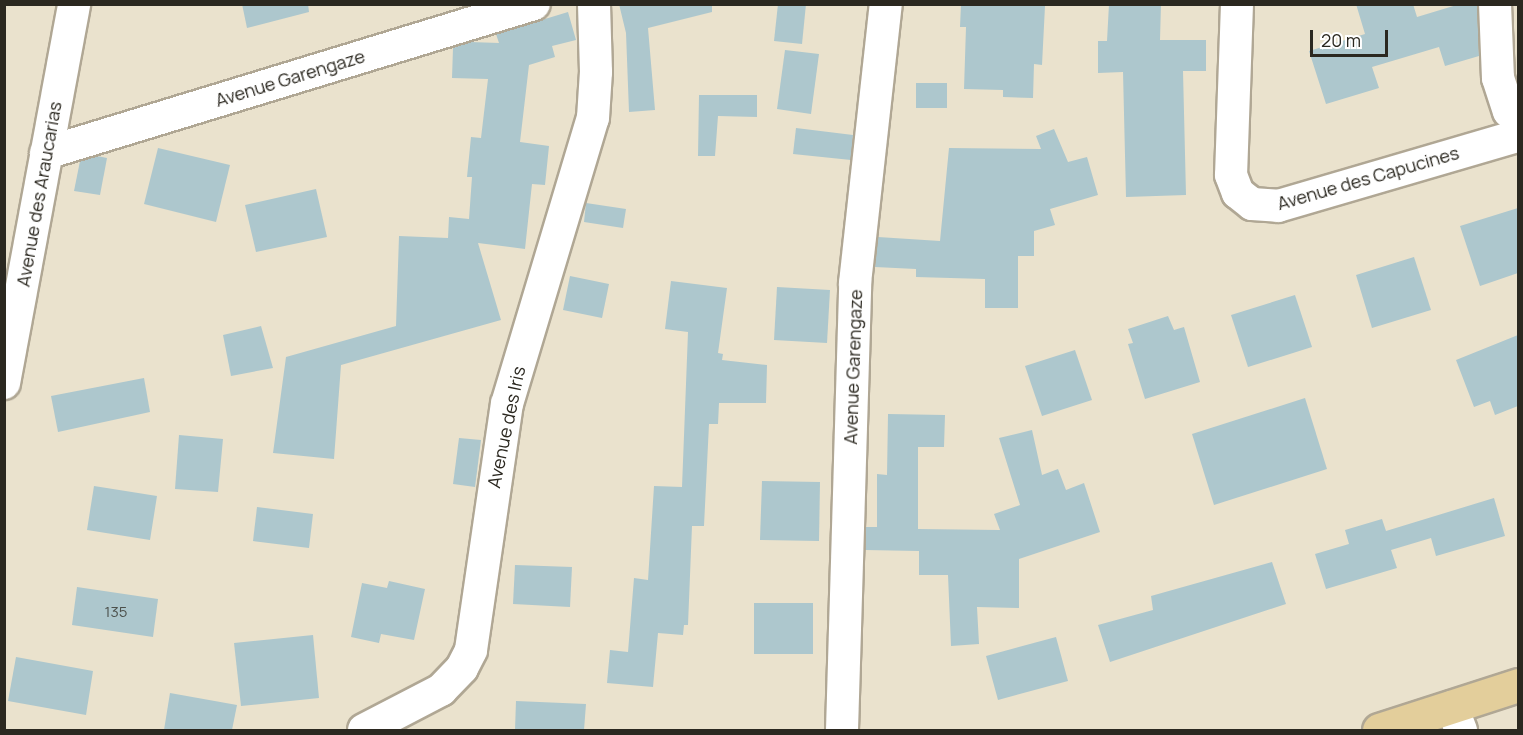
<!DOCTYPE html>
<style>
body{margin:0}
#map{position:relative;width:1523px;height:735px;overflow:hidden;background:#eae2cd;font-family:Manrope,sans-serif}
div>[style]{position:absolute}
.building>*{inset:0;background:#adc7cd}
.roads{filter:drop-shadow(2px 0 #b0a794) drop-shadow(-2px 0 #b0a794) drop-shadow(0 2px #b0a794) drop-shadow(0 -2px #b0a794)}
.minor>*{height:32px;margin:-16px;padding:0 16px;transform-origin:16px;border-radius:16px;background:#fff}
.major>*{height:33px;margin:-16.5px;padding:0 16.5px;transform-origin:16.5px;border-radius:16.5px;background:#e3ce9b}
span{translate:-50% -50%;white-space:nowrap;text-align:center;line-height:1.15;-webkit-text-stroke:5px #fff;paint-order:stroke}
.number-label{font-size:15px;color:#4c504b}
.number-label span{-webkit-text-stroke-width:0}
.street-label{font-size:18px;color:#2b2820}
.frame{position:absolute;inset:0;border:6px solid #2b2820;pointer-events:none}
.scale{position:absolute;left:1310px;top:30px;width:78px;height:27px;box-sizing:border-box;border:3px solid #2b2820;border-top:0;padding-left:8px;font-size:18px;line-height:21px;white-space:nowrap;color:#2b2820;-webkit-text-stroke:4px #fff;paint-order:stroke}
</style>
<div id="map">
<div class="building">
<div style="clip-path:polygon(242px 4px,308px 4px,309px 12px,247px 28px)"></div>
<div style="clip-path:polygon(619px 4px,712px 4px,712px 12px,648px 28px,655px 110px,629px 112px,626px 33px)"></div>
<div style="clip-path:polygon(778px 4px,806px 4px,802px 44px,774px 41px)"></div>
<div style="clip-path:polygon(961px 4px,1045px 6px,1042px 65px,1034px 64px,1033px 98px,1003px 97px,1003px 90px,964px 89px,966px 27px,960px 27px)"></div>
<div style="clip-path:polygon(1109px 4px,1161px 4px,1160px 40px,1206px 40px,1206px 71px,1183px 71px,1186px 195px,1126px 197px,1123px 72px,1098px 73px,1098px 41px,1107px 41px)"></div>
<div style="clip-path:polygon(1356px 4px,1413px 4px,1417px 17px,1460px 4px,1477px 4px,1479px 56px,1445px 66px,1439px 47px,1372px 67px,1379px 88px,1326px 104px,1309px 51px,1365px 34px)"></div>
<div style="clip-path:polygon(568px 12px,576px 40px,552px 46px,555px 57px,529px 65px,520px 142px,549px 146px,545px 185px,532px 184px,525px 249px,478px 243px,501px 320px,341px 365px,334px 459px,273px 453px,286px 357px,396px 326px,399px 236px,448px 238px,449px 217px,469px 219px,472px 177px,467px 177px,471px 137px,481px 138px,488px 79px,452px 78px,453px 48px,470px 42px,499px 43px,496px 34px)"></div>
<div style="clip-path:polygon(785px 50px,819px 54px,811px 114px,777px 109px)"></div>
<div style="clip-path:polygon(916px 83px,947px 83px,947px 108px,916px 108px)"></div>
<div style="clip-path:polygon(699px 95px,757px 95px,757px 117px,718px 116px,715px 156px,698px 156px)"></div>
<div style="clip-path:polygon(796px 128px,853px 135px,851px 160px,793px 154px)"></div>
<div style="clip-path:polygon(1054px 129px,1068px 162px,1087px 157px,1098px 195px,1050px 209px,1055px 225px,1034px 231px,1034px 256px,1018px 256px,1018px 308px,985px 308px,985px 279px,916px 277px,916px 269px,875px 267px,878px 237px,940px 241px,949px 148px,1041px 149px,1036px 136px)"></div>
<div style="clip-path:polygon(158px 148px,230px 165px,216px 222px,144px 204px)"></div>
<div style="clip-path:polygon(97px 156px,107px 158px,100px 195px,74px 191px,80px 161px)"></div>
<div style="clip-path:polygon(316px 189px,327px 237px,256px 252px,245px 205px)"></div>
<div style="clip-path:polygon(586px 203px,626px 209px,623px 228px,584px 222px)"></div>
<div style="clip-path:polygon(1518px 208px,1518px 273px,1480px 286px,1460px 226px)"></div>
<div style="clip-path:polygon(1414px 257px,1431px 310px,1372px 328px,1356px 275px)"></div>
<div style="clip-path:polygon(570px 276px,609px 284px,602px 318px,563px 310px)"></div>
<div style="clip-path:polygon(671px 281px,727px 288px,718px 353px,723px 354px,722px 360px,767px 365px,766px 403px,719px 403px,718px 424px,709px 424px,704px 526px,692px 526px,688px 625px,684px 625px,683px 635px,658px 633px,653px 687px,607px 683px,610px 650px,628px 652px,634px 578px,648px 580px,654px 486px,682px 487px,688px 332px,665px 329px)"></div>
<div style="clip-path:polygon(777px 287px,830px 290px,827px 343px,774px 340px)"></div>
<div style="clip-path:polygon(1295px 295px,1312px 347px,1248px 367px,1231px 315px)"></div>
<div style="clip-path:polygon(1168px 316px,1174px 330px,1184px 327px,1200px 382px,1145px 399px,1128px 344px,1133px 343px,1128px 329px)"></div>
<div style="clip-path:polygon(261px 326px,273px 368px,231px 376px,223px 335px)"></div>
<div style="clip-path:polygon(1518px 335px,1518px 406px,1495px 415px,1490px 401px,1474px 407px,1456px 360px)"></div>
<div style="clip-path:polygon(1075px 350px,1092px 400px,1042px 416px,1025px 366px)"></div>
<div style="clip-path:polygon(144px 378px,150px 412px,58px 432px,51px 396px)"></div>
<div style="clip-path:polygon(1305px 398px,1327px 469px,1214px 505px,1192px 434px)"></div>
<div style="clip-path:polygon(888px 414px,945px 415px,944px 447px,918px 447px,918px 529px,1000px 530px,994px 514px,1020px 505px,999px 438px,1032px 430px,1042px 475px,1058px 469px,1066px 490px,1084px 483px,1100px 532px,1019px 559px,1019px 608px,977px 607px,979px 644px,951px 646px,948px 575px,919px 575px,919px 551px,865px 550px,866px 527px,877px 527px,877px 474px,887px 475px)"></div>
<div style="clip-path:polygon(179px 435px,223px 439px,218px 492px,175px 489px)"></div>
<div style="clip-path:polygon(459px 438px,481px 440px,475px 487px,453px 484px)"></div>
<div style="clip-path:polygon(762px 481px,820px 482px,819px 541px,760px 540px)"></div>
<div style="clip-path:polygon(94px 486px,157px 496px,150px 540px,87px 530px)"></div>
<div style="clip-path:polygon(1494px 498px,1505px 536px,1436px 556px,1431px 538px,1391px 550px,1397px 568px,1326px 589px,1315px 554px,1349px 544px,1345px 530px,1382px 519px,1386px 531px)"></div>
<div style="clip-path:polygon(257px 507px,313px 514px,309px 548px,253px 541px)"></div>
<div style="clip-path:polygon(1272px 562px,1286px 604px,1110px 662px,1098px 625px,1153px 610px,1151px 596px)"></div>
<div style="clip-path:polygon(515px 565px,572px 567px,570px 607px,513px 604px)"></div>
<div style="clip-path:polygon(389px 581px,425px 589px,414px 640px,381px 634px,379px 643px,351px 637px,362px 583px,387px 588px)"></div>
<div style="clip-path:polygon(77px 587px,158px 599px,153px 637px,72px 625px)"></div>
<div style="clip-path:polygon(754px 603px,813px 603px,813px 654px,754px 654px)"></div>
<div style="clip-path:polygon(313px 635px,319px 698px,241px 706px,234px 643px)"></div>
<div style="clip-path:polygon(1056px 637px,1068px 681px,998px 700px,986px 656px)"></div>
<div style="clip-path:polygon(16px 657px,93px 671px,86px 715px,8px 701px)"></div>
<div style="clip-path:polygon(170px 693px,237px 705px,232px 730px,164px 730px)"></div>
<div style="clip-path:polygon(516px 701px,586px 704px,584px 730px,515px 730px)"></div>
</div>
<div class="roads">
<div class="minor">
<div style="left:1237px;top:4px;width:171px;rotate:92deg"></div>
<div style="left:1231px;top:175px;width:19px;rotate:69deg"></div>
<div style="left:1238px;top:193px;width:18px;rotate:38deg"></div>
<div style="left:1252px;top:204px;width:26px;rotate:4deg"></div>
<div style="left:1278px;top:206px;width:250px;rotate:-16.3deg"></div>
<div style="left:1495px;top:4px;width:74px;rotate:87.7deg"></div>
<div style="left:1498px;top:78px;width:35px;rotate:72deg"></div>
<div style="left:1509px;top:111px;width:12px;rotate:42deg"></div>
<div style="left:46px;top:153px;width:510px;rotate:-16.98deg"></div>
<div style="left:4px;top:383px;width:385px;rotate:-79.5deg"></div>
<div style="left:1452px;top:707px;width:25px;rotate:69deg"></div>
<div style="left:364px;top:730px;width:87px;rotate:-27.5deg"></div>
<div style="left:441px;top:690px;width:30px;rotate:-46deg"></div>
<div style="left:462px;top:668px;width:20px;rotate:-63deg"></div>
<div style="left:471px;top:650px;width:249px;rotate:-81.7deg"></div>
<div style="left:507px;top:404px;width:299px;rotate:-73.3deg"></div>
<div style="left:593px;top:118px;width:46px;rotate:-86.3deg"></div>
<div style="left:596px;top:72px;width:68px;rotate:-91.7deg"></div>
<div style="left:842px;top:730px;width:447px;rotate:-88.3deg"></div>
<div style="left:855px;top:283px;width:281px;rotate:-83.7deg"></div>
</div>
<div class="major">
<div style="left:1379px;top:730px;width:146px;rotate:-17.9deg"></div>
</div>
</div>
<div class="number-label">
<span style="left:116px;top:612px">135</span>
</div>
<div class="street-label">
<span style="left:290px;top:78px;rotate:-17deg">Avenue Garengaze</span>
<span style="left:1368px;top:178px;rotate:-16deg">Avenue des Capucines</span>
<span style="left:39px;top:194px;rotate:-80deg">Avenue des Araucarias</span>
<span style="left:853px;top:367px;rotate:-88deg">Avenue Garengaze</span>
<span style="left:506px;top:427px;rotate:-78deg">Avenue des Iris</span>
</div>
<div class="frame"></div>
<div class="scale">20 m</div>
</div>
